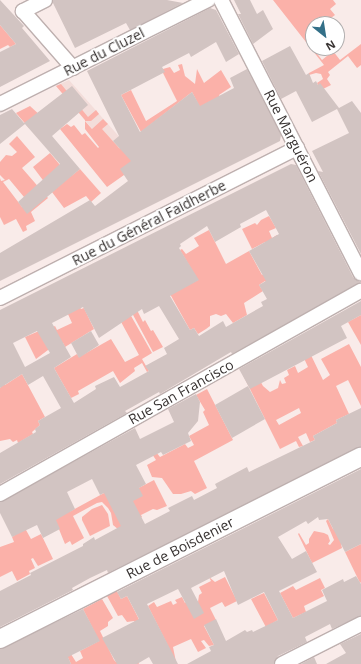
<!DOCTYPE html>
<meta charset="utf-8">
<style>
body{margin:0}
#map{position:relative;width:361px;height:664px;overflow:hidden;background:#f9ebe9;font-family:"Open Sans",sans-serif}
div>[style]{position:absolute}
.built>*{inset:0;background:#f3ddda}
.green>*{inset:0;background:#fbb1a9}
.building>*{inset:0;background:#d2c4c2}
.roads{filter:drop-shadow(1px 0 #beb0af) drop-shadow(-1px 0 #beb0af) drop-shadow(0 1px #beb0af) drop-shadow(0 -1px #beb0af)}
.minor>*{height:14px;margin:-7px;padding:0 7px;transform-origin:7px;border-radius:7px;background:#fff}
.tertiary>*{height:18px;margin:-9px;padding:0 9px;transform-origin:9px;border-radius:9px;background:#fff}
span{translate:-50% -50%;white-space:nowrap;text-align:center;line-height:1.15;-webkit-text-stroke:3.5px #fff;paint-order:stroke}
.street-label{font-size:14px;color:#383332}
.north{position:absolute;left:305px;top:16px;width:40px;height:40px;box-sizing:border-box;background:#fff;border:1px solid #afadad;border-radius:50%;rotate:150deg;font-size:11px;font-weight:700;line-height:16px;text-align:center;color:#383332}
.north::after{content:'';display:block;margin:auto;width:14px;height:18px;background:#347088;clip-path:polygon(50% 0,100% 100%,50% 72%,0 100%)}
</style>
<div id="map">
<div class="built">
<div style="clip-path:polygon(69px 80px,146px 167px,128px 181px,94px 131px,56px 86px)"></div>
</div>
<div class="green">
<div style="clip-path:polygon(273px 0,333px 0,336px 4px,330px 9px,335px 15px,323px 24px,313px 24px,313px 32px,305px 38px,322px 60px,333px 51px,340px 60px,361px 44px,361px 65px,357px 68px,348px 56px,328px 72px,330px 75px,327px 79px,331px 85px,321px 90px,317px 83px,323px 79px,321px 74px,316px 73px,309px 75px,309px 73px,324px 65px)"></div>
<div style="clip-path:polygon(0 25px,16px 44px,10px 47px,8px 45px,0 49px)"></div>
<div style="clip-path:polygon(182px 64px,185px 76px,195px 84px,197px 69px,204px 83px,221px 70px,231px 87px,219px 95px,224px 105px,204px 115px,192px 92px,141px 132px,121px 95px,131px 90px,146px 121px,177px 101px,163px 73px,163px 69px,170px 67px,174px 73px,180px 70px,178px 65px)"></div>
<div style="clip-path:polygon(61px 84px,88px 117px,96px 110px,99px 114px,91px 121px,85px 121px,92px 129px,103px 119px,108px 124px,102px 129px,119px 148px,137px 157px,124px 175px,107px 187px,60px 129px,67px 124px,71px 127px,74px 125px,82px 135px,85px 133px,98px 148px,99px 147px,85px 129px,85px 120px,56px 86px)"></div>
<div style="clip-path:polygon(30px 106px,42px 117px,29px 128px,16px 113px)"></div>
<div style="clip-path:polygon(evenodd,17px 136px,35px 157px,22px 168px,48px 198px,31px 212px,35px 221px,26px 226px,27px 230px,23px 232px,16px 219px,4px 225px,0 217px,0 178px,1px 181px,5px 180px,0 175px,0 162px,6px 155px,12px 156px,17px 152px,9px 144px,17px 136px,9px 179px,29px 203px,22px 207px,3px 182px,9px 179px)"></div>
<div style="clip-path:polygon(50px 153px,70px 177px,80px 169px,101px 193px,91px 202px,86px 196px,64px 208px,33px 167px)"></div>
<div style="clip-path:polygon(269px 216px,276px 228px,269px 231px,272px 238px,277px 235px,289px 258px,298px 254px,306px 267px,269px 287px,265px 281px,259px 285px,263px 291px,244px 303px,247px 315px,233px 323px,226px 314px,221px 316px,216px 314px,210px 316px,210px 326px,206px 329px,198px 334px,194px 328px,190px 330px,170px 294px,198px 280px,180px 250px,182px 249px,186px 254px,199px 246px,194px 238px,209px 230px,226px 264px,249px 251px,262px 275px,279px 266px,265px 242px,252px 249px,242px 229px,255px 223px,257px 225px,261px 220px)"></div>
<div style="clip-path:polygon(62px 301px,78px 303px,81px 309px,84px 308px,94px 329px,65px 347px,63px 343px,48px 350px,36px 359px,25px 337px,39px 331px,40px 333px,55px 326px,57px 330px,72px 323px)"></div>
<div style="clip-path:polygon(137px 310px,143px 322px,145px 320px,151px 331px,153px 330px,163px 347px,153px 352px,132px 313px)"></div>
<div style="clip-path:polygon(130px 314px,152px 353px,142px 359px,149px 371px,147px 372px,142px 363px,134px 368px,135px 371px,120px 383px,113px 371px,78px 391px,79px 394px,71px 398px,54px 368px,77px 354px,79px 357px,111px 339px,125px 362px,139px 355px,120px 320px)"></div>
<div style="clip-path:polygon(361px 315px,361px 345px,348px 322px)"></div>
<div style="clip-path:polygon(evenodd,349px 344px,361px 367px,361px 406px,348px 380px,336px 386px,349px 414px,336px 420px,337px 423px,313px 436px,315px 440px,310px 442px,306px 433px,298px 437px,303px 446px,299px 447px,296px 441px,280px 449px,243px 375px,258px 377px,263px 386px,270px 392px,278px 388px,280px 380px,282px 384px,286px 383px,284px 378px,289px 375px,287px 370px,295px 366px,298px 373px,308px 367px,302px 354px,309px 351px,323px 380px,330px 375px,321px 359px,349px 344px,299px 408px,301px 413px,279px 425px,276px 420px,299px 408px)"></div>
<div style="clip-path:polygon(22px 374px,45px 417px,38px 421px,40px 425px,32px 432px,33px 434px,18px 443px,17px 440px,13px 442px,10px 439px,0 441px,0 388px,1px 387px,0 384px,2px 379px,5px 385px)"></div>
<div style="clip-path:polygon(207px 389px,233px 440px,194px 461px,207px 488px,195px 494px,191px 491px,181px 494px,173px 494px,162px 478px,152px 477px,147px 465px,156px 460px,152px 454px,156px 452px,160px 457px,185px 444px,188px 448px,194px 445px,189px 436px,209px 425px,203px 412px,205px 410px,196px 395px)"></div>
<div style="clip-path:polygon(154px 480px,167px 506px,157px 510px,153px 509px,141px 515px,142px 517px,119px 530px,113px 525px,111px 513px,108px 508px,102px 502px,97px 503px,73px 516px,84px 538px,72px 545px,70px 541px,65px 544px,54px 517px,71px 511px,104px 493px,129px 493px)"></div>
<div style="clip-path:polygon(102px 505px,108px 514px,110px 526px,90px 536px,82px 520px,82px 517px,92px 509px)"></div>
<div style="clip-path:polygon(328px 519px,333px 529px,353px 538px,341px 544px,342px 548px,312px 563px,298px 534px,299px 533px,306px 545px,309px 543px,309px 539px,314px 531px,324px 533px,328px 535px,330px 541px,328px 544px,330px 545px,334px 540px,326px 521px)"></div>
<div style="clip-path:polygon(21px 521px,31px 539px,41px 534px,53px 559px,38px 566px,33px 558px,31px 559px,35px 568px,29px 571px,30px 574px,17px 581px,12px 571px,0 577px,0 547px,14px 542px,12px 537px,15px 535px)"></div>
<div style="clip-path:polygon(361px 544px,361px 582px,360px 583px,345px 552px)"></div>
<div style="clip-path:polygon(209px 577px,215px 582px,225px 577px,237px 601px,225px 607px,222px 602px,210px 608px,216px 620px,204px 626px,214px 645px,209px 646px,204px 640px,201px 641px,206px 648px,198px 652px,191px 639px,173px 647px,176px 662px,148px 606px,154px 602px,157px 607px,171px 601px,173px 605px,177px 603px,175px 600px,182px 597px,185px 603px,191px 600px,198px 602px,199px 595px,202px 593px,199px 587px,211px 581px)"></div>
<div style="clip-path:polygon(320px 578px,325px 588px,321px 590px,324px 596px,304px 606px,306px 612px,293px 618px,280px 593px,293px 586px,296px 590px)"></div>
<div style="clip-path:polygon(117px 591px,121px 599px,127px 596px,149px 639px,146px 640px,134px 621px,127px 622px,122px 615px,118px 616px,107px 596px)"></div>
<div style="clip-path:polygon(264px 593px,278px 620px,271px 624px,268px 631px,251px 599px)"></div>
<div style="clip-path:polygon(102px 599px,113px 618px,108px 622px,108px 626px,100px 631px,114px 660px,116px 662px,134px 653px,139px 664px,71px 664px,60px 641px,62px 640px,76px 662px,83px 658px,80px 651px,99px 641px,83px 609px)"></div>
</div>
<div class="building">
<div style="clip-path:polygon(0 0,24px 26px,22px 28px,50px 61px,0 87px,0 52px,16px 44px,0 25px)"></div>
<div style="clip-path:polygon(53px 0,167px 0,183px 3px,130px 30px,126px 23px,75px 48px,53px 3px)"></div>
<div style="clip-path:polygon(234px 0,250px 0,257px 14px,263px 10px,273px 29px,253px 44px,238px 14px,241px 14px)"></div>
<div style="clip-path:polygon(210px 8px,216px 10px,239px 54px,226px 62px,216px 42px,191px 57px,189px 53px,162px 67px,165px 72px,121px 95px,140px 132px,192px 92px,200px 106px,234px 88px,230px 78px,247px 69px,281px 135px,280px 141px,0 281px,0 253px,90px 200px,95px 206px,128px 181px,120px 169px,131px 161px,113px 141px,119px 136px,87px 71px)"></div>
<div style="clip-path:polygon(290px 46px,306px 75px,309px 73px,313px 83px,316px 81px,318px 85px,320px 83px,339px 108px,352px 101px,361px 113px,361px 254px,318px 171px,323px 172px,312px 151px,349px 133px,337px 109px,312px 122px,296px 91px,281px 99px,262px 61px)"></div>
<div style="clip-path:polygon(72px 86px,88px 105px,52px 136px,80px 169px,27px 214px,18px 202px,60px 164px,25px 124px,0 144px,0 115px,12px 109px,24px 123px)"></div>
<div style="clip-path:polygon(evenodd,291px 164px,296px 165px,353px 277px,361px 283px,232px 354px,231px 352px,160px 394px,159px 392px,125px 411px,127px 413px,0 484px,0 453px,36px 432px,35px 429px,40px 425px,38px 421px,61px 408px,43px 376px,28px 385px,22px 374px,0 388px,0 310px,291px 164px,266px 210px,279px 234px,249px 251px,266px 281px,259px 285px,267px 299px,261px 302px,263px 306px,226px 327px,223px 321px,199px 336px,194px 328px,190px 330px,170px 296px,199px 280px,179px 248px,181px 246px,180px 244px,207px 226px,215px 242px,241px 227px,240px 224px,266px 210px,291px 164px,159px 306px,179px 339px,164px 348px,167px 354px,145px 366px,149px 371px,120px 387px,114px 377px,95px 386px,96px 389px,74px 403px,54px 368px,71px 357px,52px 323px,83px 307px,99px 338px,142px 309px,144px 314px,159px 306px,291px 164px,37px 331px,50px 353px,25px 367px,13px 343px,37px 331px)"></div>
<div style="clip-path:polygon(361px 301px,361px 315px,341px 326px,347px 338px,250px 389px,239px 369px)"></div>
<div style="clip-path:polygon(91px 331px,99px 345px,79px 358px,71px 343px)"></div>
<div style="clip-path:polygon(248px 386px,265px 419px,232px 438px,215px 405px)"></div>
<div style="clip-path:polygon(196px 394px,200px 402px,198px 421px,188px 433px,191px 441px,163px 455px,161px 452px,136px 465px,146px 484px,139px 488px,143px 496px,133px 501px,145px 524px,170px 511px,168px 508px,192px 496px,194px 500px,217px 488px,215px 484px,247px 467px,249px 472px,315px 440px,313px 436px,337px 423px,336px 420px,361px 408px,361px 447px,108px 573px,107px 570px,90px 578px,72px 588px,73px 590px,0 627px,0 591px,31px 575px,30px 573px,83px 546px,83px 544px,94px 537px,95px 540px,121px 526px,104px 493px,100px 495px,92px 479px,67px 492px,75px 509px,56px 520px,60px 529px,43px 538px,37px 525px,12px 537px,0 513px,0 502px,135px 428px,140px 439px,174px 422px,168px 409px)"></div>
<div style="clip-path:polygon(361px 469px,361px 544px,345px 552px,328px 519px,319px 520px,318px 517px,308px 524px,306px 521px,278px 537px,292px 559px,306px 551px,317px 572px,279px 591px,293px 618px,327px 601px,322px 590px,343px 579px,344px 582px,356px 576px,361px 584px,361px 616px,332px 629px,330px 624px,305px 637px,307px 642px,278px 656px,274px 664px,187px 664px,211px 651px,209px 647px,214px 645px,204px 625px,216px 619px,226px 641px,245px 630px,247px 632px,252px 630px,253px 632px,278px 620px,264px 592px,238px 605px,224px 571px,191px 588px,204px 613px,194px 619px,178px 589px,147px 604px,178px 664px,153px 664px,149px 657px,137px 664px,117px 664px,102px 638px,139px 619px,127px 596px,121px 599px,117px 592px)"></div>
<div style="clip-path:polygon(83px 609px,100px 641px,68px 657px,71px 664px,0 664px,0 649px)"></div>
<div style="clip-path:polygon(361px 634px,361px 664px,326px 664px,346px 653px,340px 644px)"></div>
<div style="clip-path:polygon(314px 657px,317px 664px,301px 664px)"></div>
</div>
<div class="roads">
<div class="minor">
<div style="left:45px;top:0;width:25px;rotate:153deg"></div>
<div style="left:23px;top:11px;width:76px;rotate:48.7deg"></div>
<div style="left:221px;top:0;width:307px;rotate:62.9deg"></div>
<div style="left:0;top:104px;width:233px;rotate:-26.6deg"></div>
<div style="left:0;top:298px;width:333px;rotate:-26.8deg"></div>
<div style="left:0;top:494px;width:414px;rotate:-29.4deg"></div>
<div style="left:282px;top:664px;width:89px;rotate:-26.9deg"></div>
</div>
<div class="tertiary">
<div style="left:0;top:639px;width:404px;rotate:-26.8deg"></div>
</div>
</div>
<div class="street-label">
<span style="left:104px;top:52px;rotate:-27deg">Rue du Cluzel</span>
<span style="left:291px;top:136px;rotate:63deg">Rue Marguéron</span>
<span style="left:149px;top:223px;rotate:-27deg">Rue du Général Faidherbe</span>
<span style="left:181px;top:392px;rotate:-29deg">Rue San Francisco</span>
<span style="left:180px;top:548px;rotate:-27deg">Rue de Boisdenier</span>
</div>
<div class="north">N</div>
</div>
